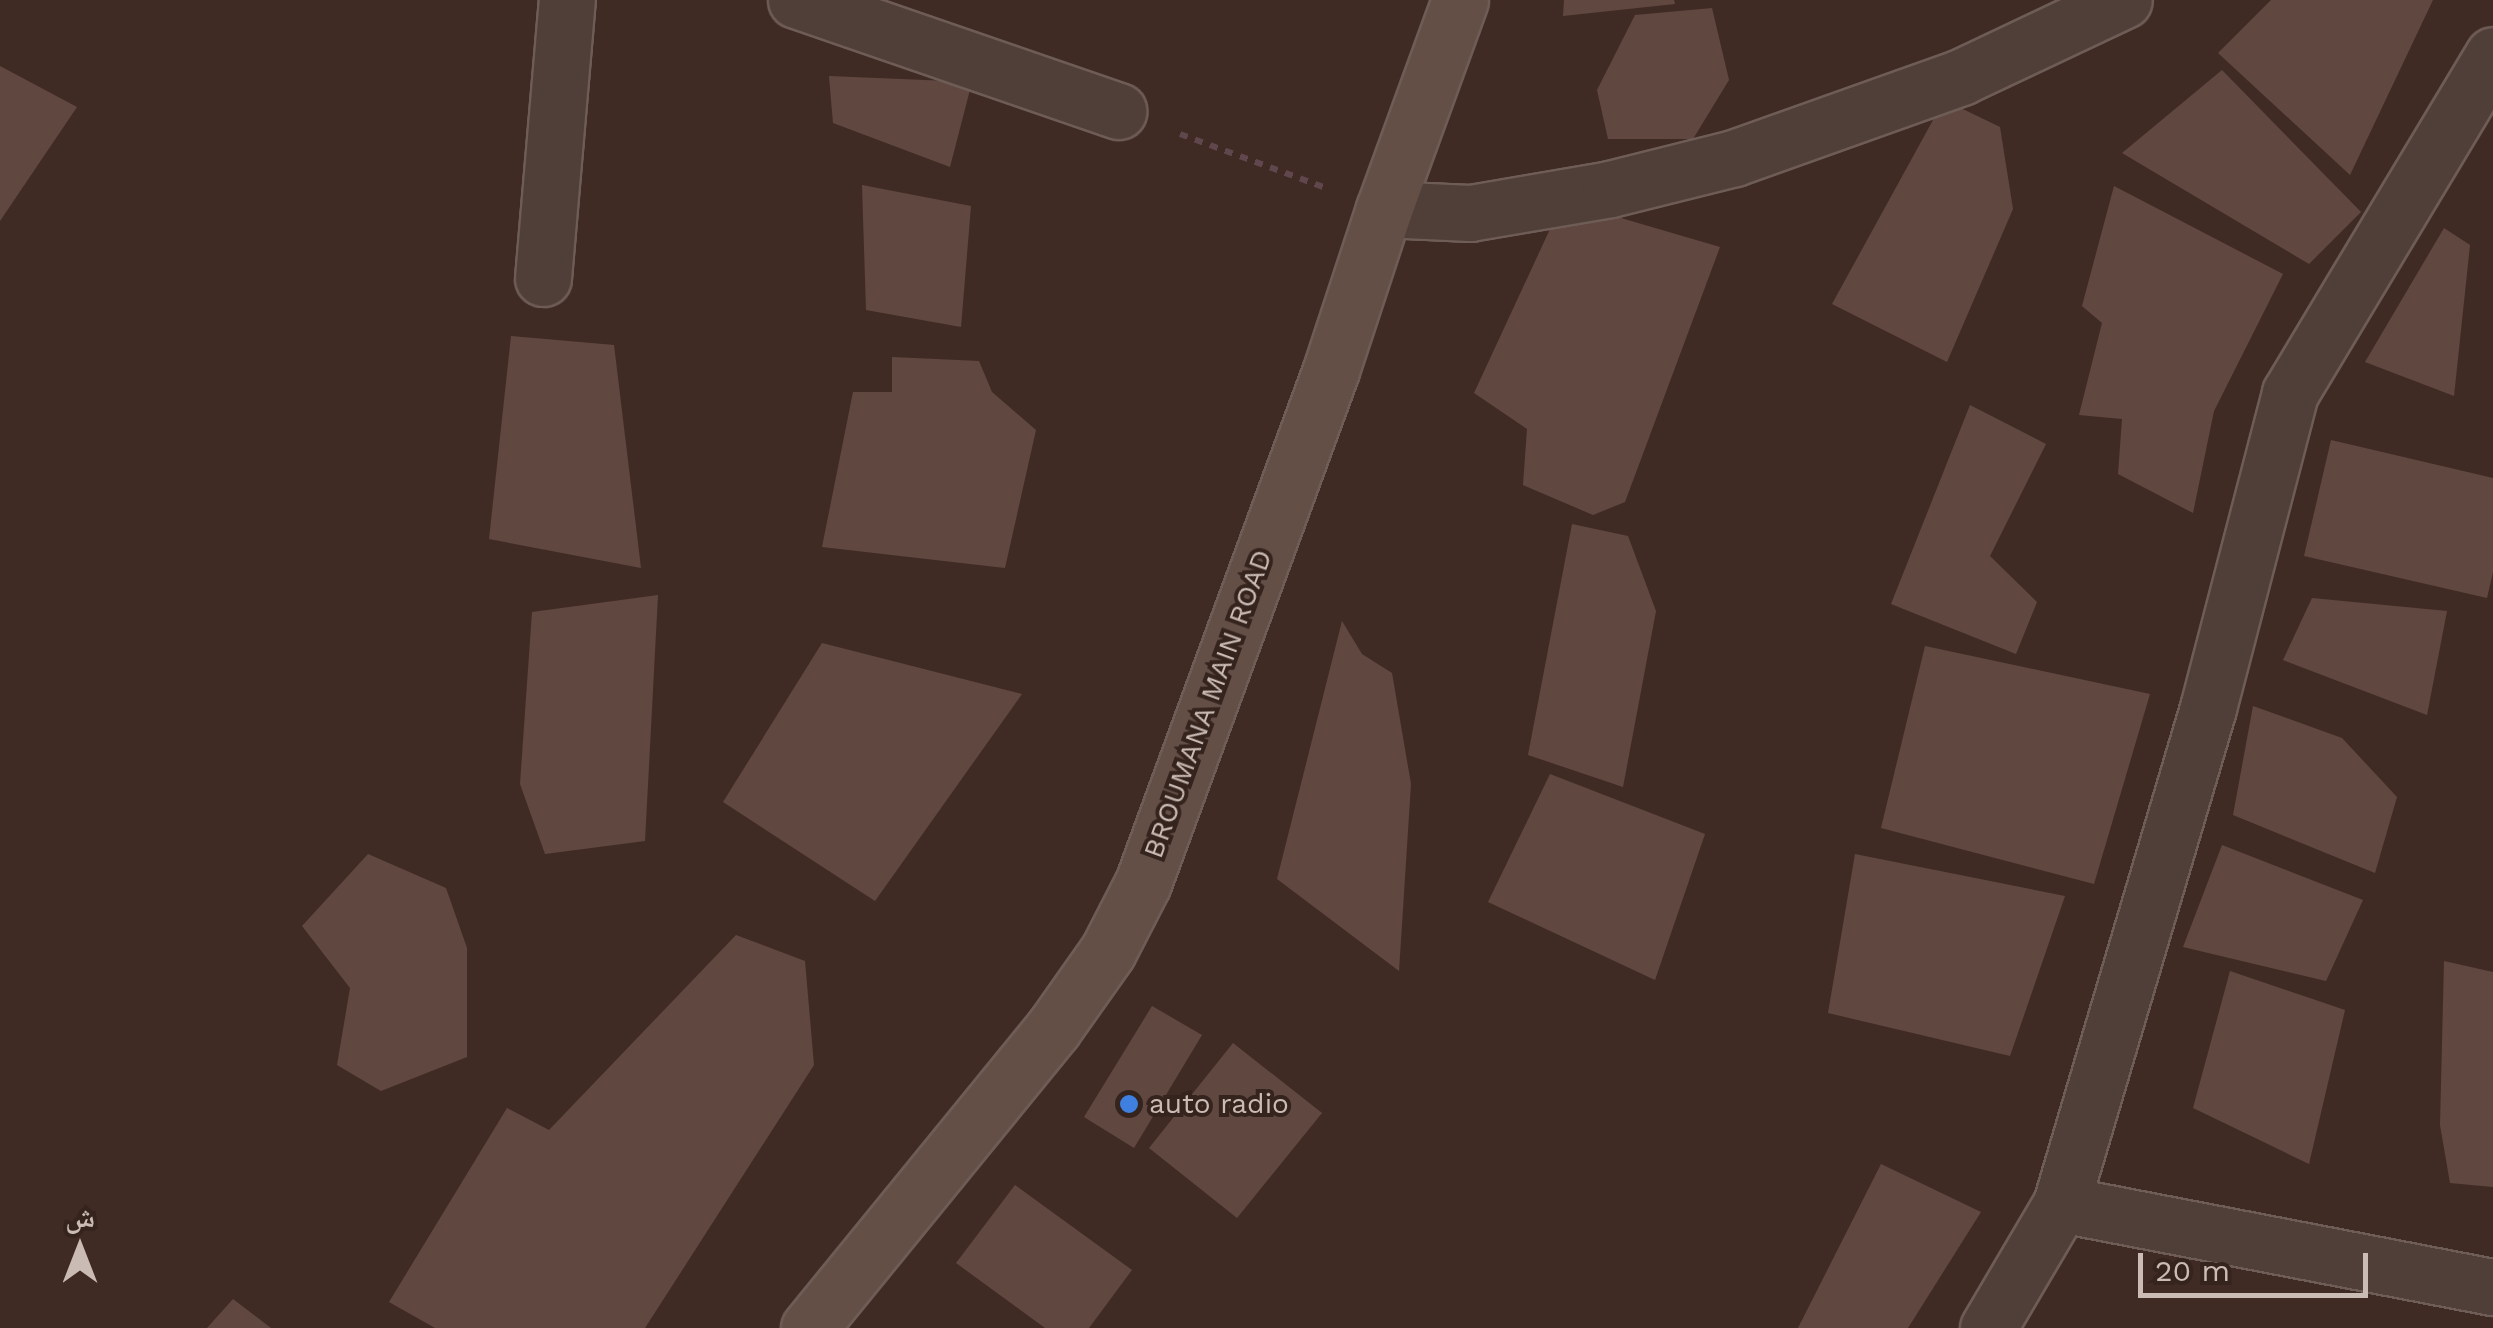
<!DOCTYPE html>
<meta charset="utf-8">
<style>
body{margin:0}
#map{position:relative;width:2493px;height:1328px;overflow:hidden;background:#402b24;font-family:"Work Sans","Noto Naskh Arabic",sans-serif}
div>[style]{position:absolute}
.building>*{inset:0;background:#604840}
.path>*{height:6px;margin-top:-3px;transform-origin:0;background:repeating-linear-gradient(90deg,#60464d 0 8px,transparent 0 16px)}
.roads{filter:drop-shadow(2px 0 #6e5c56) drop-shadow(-2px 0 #6e5c56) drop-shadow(0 2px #6e5c56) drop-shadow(0 -2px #6e5c56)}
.minor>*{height:55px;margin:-27.5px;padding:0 27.5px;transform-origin:27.5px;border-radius:27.5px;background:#503e38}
.tertiary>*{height:55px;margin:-27.5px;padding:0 27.5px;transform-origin:27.5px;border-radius:27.5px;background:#503e38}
.secondary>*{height:55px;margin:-27.5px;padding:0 27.5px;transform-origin:27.5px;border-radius:27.5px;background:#634f46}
.dots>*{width:28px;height:28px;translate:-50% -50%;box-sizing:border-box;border:5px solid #35231d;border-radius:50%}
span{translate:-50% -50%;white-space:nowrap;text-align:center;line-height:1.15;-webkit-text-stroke:8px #35231d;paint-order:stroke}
.street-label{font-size:28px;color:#cbbbb5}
.poi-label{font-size:28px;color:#cbbbb5}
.left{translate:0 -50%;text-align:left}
.north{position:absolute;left:30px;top:1198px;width:100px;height:100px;-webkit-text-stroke:8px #35231d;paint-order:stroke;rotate:0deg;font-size:28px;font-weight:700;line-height:40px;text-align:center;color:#cbbbb5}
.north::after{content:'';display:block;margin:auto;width:35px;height:45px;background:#cbbbb5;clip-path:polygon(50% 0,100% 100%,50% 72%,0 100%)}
.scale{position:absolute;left:2138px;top:1253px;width:230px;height:45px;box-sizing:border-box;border:5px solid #cbbbb5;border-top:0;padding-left:12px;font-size:30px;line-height:35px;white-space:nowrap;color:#cbbbb5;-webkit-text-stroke:8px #35231d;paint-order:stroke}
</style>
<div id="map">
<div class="building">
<div style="clip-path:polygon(1564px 0,1674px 0,1675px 4px,1563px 16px)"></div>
<div style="clip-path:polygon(2271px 0,2433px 0,2350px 175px,2218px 53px)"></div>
<div style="clip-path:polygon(1712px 8px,1729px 80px,1693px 139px,1608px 139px,1597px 90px,1635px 15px)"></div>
<div style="clip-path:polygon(0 66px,77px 107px,0 221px)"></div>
<div style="clip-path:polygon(2222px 70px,2361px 212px,2309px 264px,2122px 153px)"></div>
<div style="clip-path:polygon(829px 76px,972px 82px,950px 167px,833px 123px)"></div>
<div style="clip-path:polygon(1944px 100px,2000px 127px,2013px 209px,1947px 362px,1832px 304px)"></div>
<div style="clip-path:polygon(862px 185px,971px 206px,961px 327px,866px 310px)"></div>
<div style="clip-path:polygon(2114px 186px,2283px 274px,2214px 411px,2193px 513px,2118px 474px,2122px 419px,2079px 415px,2102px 323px,2082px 306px)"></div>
<div style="clip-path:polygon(1563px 201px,1720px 247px,1625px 502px,1593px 515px,1523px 485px,1527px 429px,1474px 393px)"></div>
<div style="clip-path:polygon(2444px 228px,2470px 245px,2454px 396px,2365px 362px)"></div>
<div style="clip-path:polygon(511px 336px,614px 345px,641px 568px,489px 539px)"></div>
<div style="clip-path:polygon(892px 357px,979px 361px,992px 392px,1036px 430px,1005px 568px,822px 547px,853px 392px,892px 392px)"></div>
<div style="clip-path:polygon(1970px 405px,2046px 444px,1990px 556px,2037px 602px,2016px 654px,1891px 604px)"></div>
<div style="clip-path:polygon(2331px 440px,2493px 478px,2493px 572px,2487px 598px,2304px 556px)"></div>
<div style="clip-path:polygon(1572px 524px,1628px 536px,1656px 611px,1623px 787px,1528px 755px)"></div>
<div style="clip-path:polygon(658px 595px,645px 841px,545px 854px,520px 784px,532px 612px)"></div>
<div style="clip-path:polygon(2312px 598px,2447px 611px,2427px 715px,2283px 660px)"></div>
<div style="clip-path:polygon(1342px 621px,1362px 654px,1392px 673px,1411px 784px,1399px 971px,1277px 879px)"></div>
<div style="clip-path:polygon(822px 643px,1022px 694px,875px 901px,723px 802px)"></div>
<div style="clip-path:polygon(1925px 646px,2150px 694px,2094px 884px,1881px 828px)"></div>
<div style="clip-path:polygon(2253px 706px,2342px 738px,2397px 797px,2375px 873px,2233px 815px)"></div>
<div style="clip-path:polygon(1550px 774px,1705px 834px,1655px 980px,1488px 902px)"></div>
<div style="clip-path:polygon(2222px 845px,2363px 900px,2326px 981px,2183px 947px)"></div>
<div style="clip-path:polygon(368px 854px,446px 888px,467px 948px,467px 1057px,381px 1091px,337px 1065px,350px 988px,302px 926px)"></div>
<div style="clip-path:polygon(1855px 854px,2065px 896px,2010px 1056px,1828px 1013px)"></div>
<div style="clip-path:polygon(736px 935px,805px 961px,814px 1065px,645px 1328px,435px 1328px,389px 1302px,507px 1108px,549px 1130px)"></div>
<div style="clip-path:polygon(2444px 961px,2493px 972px,2493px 1187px,2450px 1183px,2440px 1125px)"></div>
<div style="clip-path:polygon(2230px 971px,2345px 1010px,2309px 1164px,2193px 1108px)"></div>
<div style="clip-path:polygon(1152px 1006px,1202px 1035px,1134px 1148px,1084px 1117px)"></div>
<div style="clip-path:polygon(1233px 1043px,1322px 1113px,1237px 1218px,1149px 1148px)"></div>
<div style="clip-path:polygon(1881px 1164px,1981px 1212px,1908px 1328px,1798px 1328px)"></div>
<div style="clip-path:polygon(1015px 1185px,1132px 1270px,1089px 1328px,1045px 1328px,956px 1263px)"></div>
<div style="clip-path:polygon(233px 1299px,271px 1328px,207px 1328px)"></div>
</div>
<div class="path">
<div style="left:1180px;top:134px;width:153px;rotate:20.3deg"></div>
</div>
<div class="roads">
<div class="minor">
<div style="left:796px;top:0;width:341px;rotate:19deg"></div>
<div style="left:1384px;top:209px;width:86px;rotate:2.7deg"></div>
<div style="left:1470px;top:213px;width:142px;rotate:-9.7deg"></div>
<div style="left:1610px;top:189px;width:128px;rotate:-14deg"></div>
<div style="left:1734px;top:158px;width:241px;rotate:-19.6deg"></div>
<div style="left:1961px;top:77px;width:180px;rotate:-25.3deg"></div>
<div style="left:543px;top:278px;width:279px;rotate:-85.1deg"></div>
<div style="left:2061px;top:1204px;width:440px;rotate:10.9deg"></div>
</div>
<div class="tertiary">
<div style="left:1988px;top:1328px;width:144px;rotate:-59.5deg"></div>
<div style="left:2061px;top:1204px;width:517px;rotate:-73.49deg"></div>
<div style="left:2208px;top:708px;width:325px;rotate:-75.4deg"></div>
<div style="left:2290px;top:393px;width:394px;rotate:-59deg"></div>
</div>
<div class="secondary">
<div style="left:809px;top:1328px;width:386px;rotate:-50.8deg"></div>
<div style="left:1053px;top:1029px;width:95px;rotate:-54.8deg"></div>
<div style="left:1108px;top:951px;width:76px;rotate:-62.8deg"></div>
<div style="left:1143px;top:883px;width:546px;rotate:-69.87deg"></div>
<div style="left:1331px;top:370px;width:169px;rotate:-71.8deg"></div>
<div style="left:1384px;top:209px;width:222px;rotate:-70deg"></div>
</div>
</div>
<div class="dots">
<div style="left:1129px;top:1104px;background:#3f7fe0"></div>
</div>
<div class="street-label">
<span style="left:1208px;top:704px;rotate:-70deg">BROUMANA MAIN ROAD</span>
</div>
<div class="poi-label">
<span class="left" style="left:1149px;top:1104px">auto radio</span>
</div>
<div class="north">ش</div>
<div class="scale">20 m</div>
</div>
